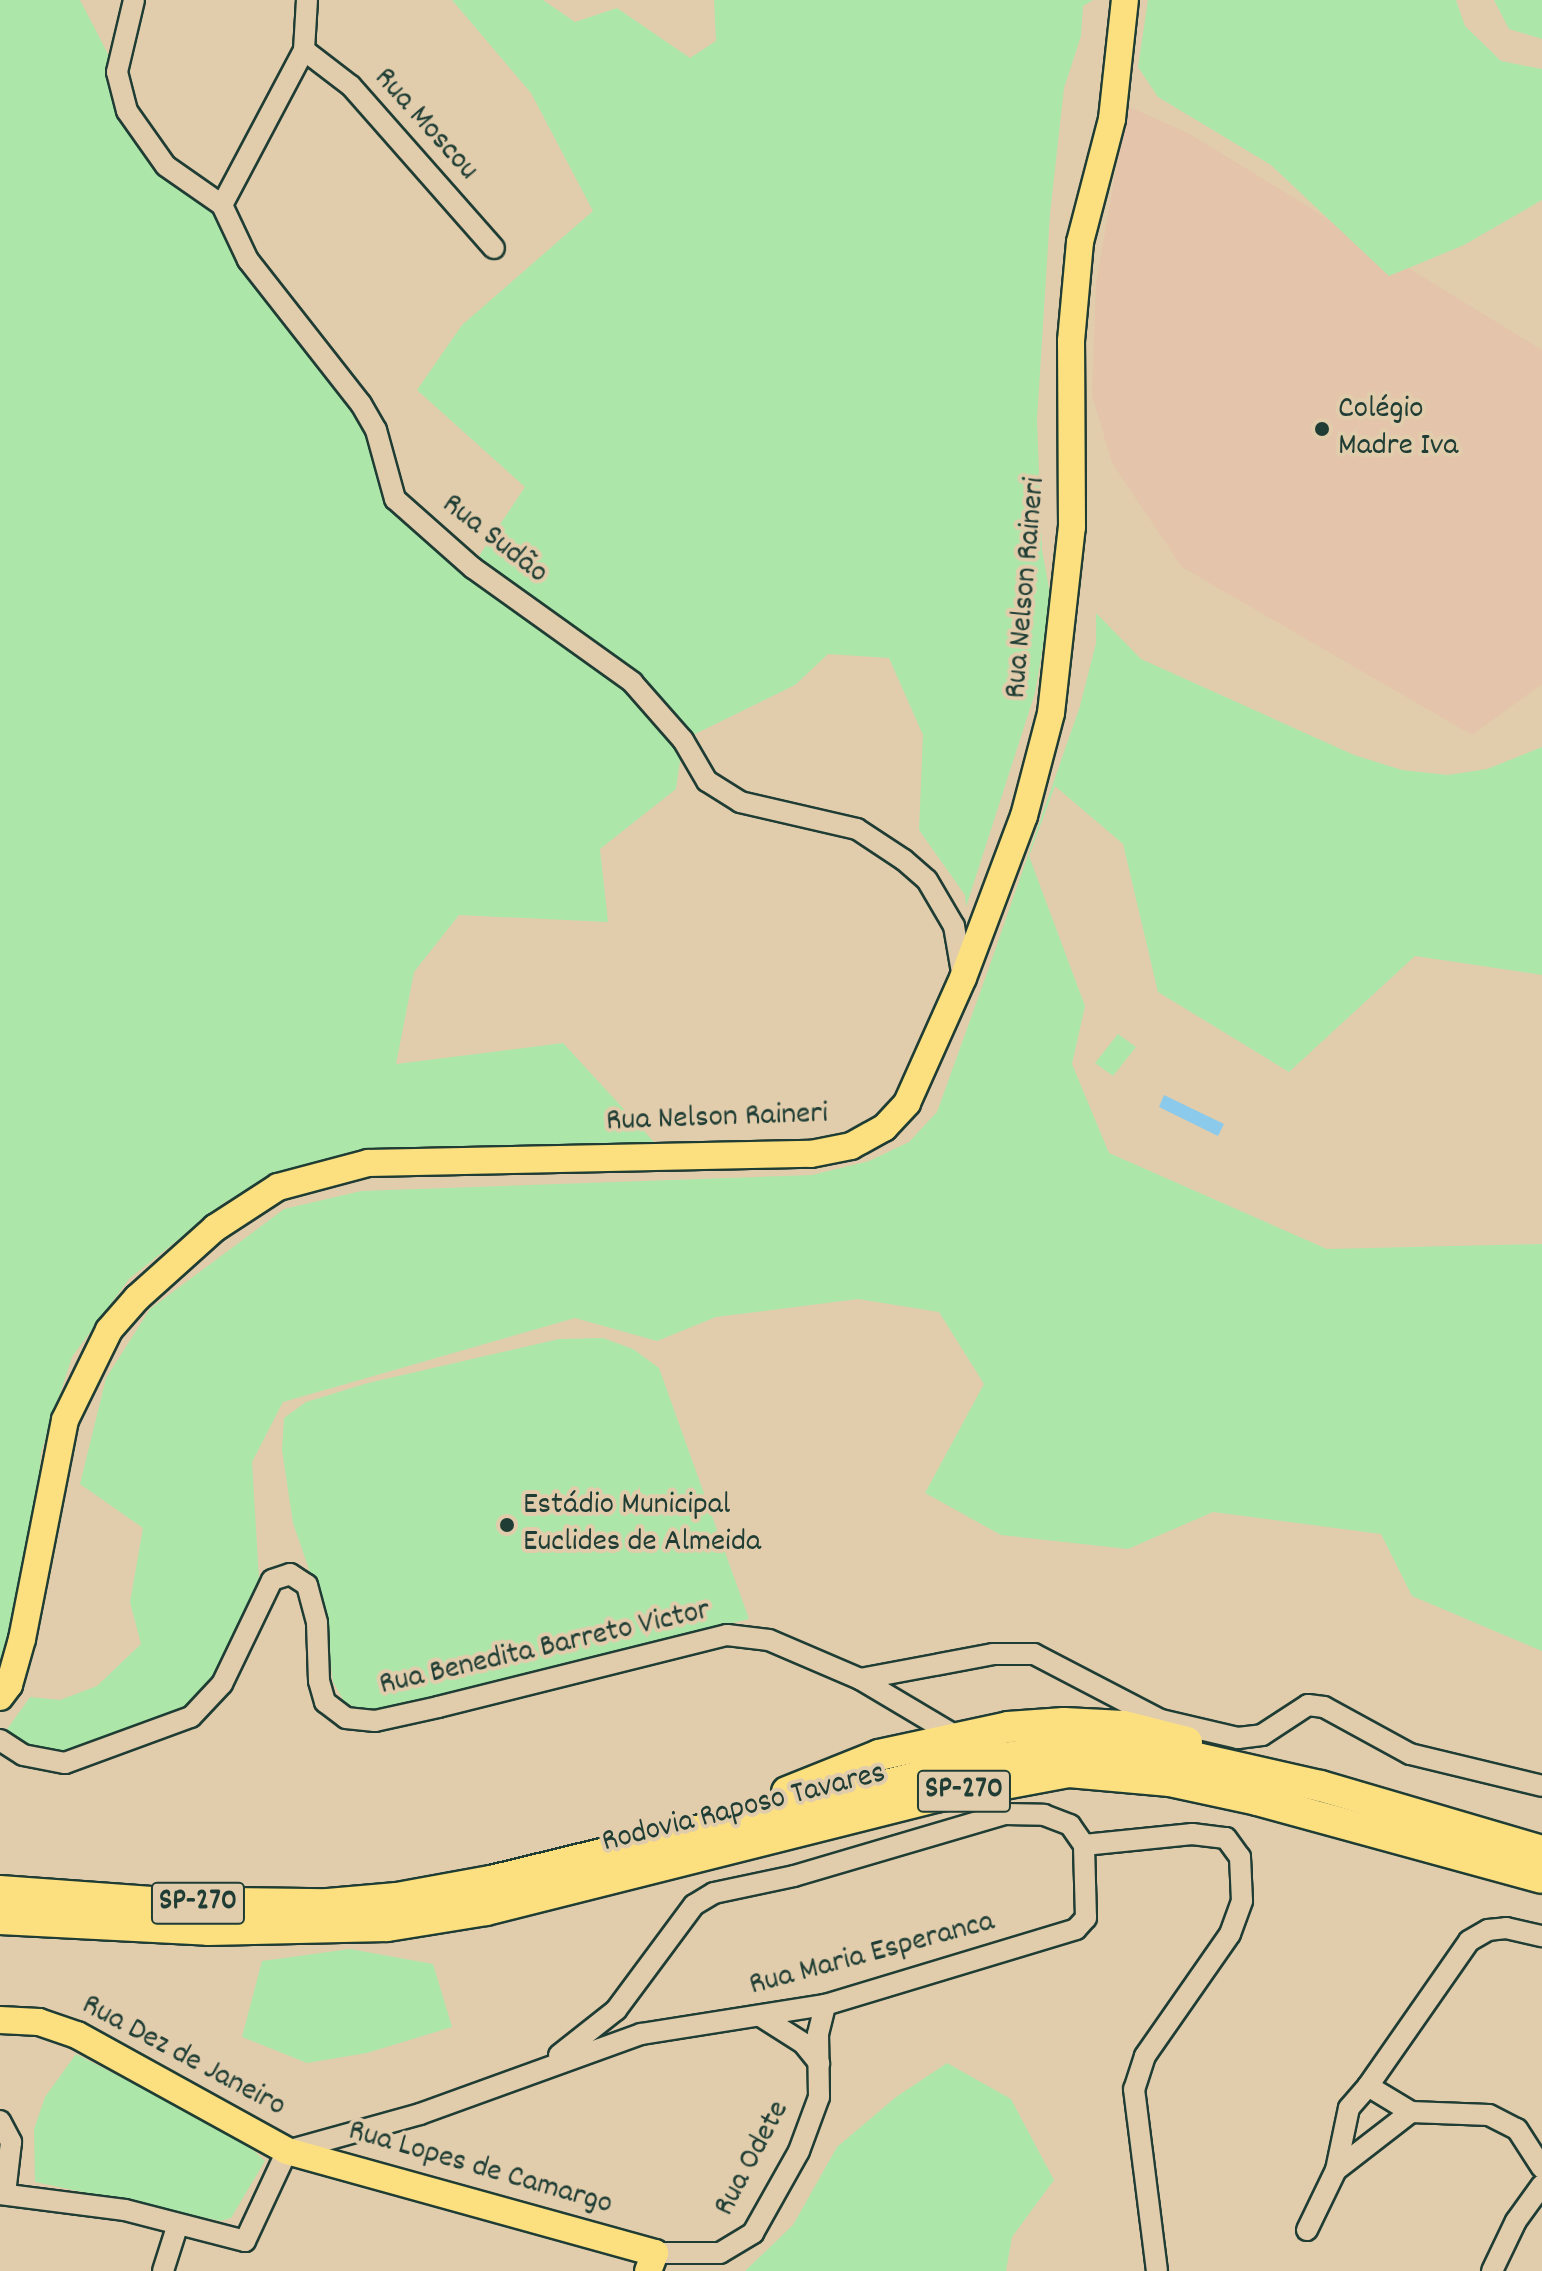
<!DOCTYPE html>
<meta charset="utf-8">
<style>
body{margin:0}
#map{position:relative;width:1542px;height:2271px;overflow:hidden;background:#e1cdac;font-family:Dekko,sans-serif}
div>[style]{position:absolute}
.built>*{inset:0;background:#e4c4aa}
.green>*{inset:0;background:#ade6a9}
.water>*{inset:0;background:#8bcaeb}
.roads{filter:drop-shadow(2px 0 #1f3d34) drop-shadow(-2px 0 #1f3d34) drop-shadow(0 2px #1f3d34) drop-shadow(0 -2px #1f3d34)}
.minor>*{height:20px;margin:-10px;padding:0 10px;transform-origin:10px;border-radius:10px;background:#e1cdac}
.major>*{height:26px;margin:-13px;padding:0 13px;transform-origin:13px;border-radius:13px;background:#fce080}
.highway>*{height:30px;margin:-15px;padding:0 15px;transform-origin:15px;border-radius:15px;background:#fce080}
.dots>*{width:22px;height:22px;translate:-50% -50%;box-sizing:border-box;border:4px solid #e1cdac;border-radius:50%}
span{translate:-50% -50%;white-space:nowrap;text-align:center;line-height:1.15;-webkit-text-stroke:8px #e1cdac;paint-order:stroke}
.shield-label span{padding:2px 6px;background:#e1cdac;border:2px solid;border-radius:6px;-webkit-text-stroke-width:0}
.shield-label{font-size:30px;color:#1f3d34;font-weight:700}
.street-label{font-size:32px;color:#1f3d34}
.poi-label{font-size:32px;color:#1f3d34}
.left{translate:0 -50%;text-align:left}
</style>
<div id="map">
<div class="built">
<div style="clip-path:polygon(1127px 106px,1188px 133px,1542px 350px,1542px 684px,1472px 735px,1182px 567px,1112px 463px,1092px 395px,1096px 284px)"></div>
</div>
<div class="green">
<div style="clip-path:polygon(0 0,80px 0,166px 166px,222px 205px,248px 260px,361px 404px,395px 499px,475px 562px,525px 487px,417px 390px,462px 325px,593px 211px,531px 93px,452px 0,543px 0,575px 22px,617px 8px,690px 58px,716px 41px,714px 0,1093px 0,1083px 6px,1081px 36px,1064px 88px,1050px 214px,1037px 420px,1042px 550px,1051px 599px,1035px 693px,966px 907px,965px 895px,919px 830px,923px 735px,889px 658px,828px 654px,795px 685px,683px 740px,676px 789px,600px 849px,608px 922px,459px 915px,414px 972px,396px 1064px,563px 1043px,654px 1142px,346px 1158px,279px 1173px,225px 1202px,129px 1279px,72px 1357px,41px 1453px,29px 1600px,0 1674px)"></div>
<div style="clip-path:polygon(1148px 0,1456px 0,1465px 26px,1501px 61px,1542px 69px,1542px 200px,1464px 245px,1389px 276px,1271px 165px,1158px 97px,1138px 67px)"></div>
<div style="clip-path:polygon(1494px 0,1542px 0,1542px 39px,1509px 29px)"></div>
<div style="clip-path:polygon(1096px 613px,1141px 659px,1354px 755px,1402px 770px,1448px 775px,1487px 769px,1542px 747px,1542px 975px,1415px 956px,1289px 1072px,1158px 992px,1123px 844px,1055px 786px,1029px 856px,1085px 1006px,1072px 1064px,1109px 1153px,1327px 1249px,1542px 1244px,1542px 1651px,1412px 1596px,1381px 1534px,1213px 1512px,1128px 1549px,1001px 1535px,925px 1493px,984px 1384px,939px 1312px,858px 1299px,716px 1317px,657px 1341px,575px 1318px,283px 1402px,252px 1462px,260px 1595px,248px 1628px,190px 1714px,64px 1761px,21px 1753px,3px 1735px,30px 1697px,60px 1700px,97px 1686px,141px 1644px,130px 1602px,143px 1528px,80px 1484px,106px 1378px,150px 1309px,284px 1209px,361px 1191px,812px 1175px,869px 1161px,909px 1142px,937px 1112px,986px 976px,1080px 706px,1096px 643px)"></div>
<div style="clip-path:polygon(1118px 1034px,1136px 1047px,1113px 1076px,1095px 1063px)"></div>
<div style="clip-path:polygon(603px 1338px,633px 1349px,659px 1368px,749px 1619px,372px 1714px,345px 1703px,333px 1682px,325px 1616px,293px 1523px,282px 1450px,284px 1418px,306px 1402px,368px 1383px,559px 1339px)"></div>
<div style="clip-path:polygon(350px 1949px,433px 1964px,452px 2027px,367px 2053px,307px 2063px,242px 2037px,262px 1961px)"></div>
<div style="clip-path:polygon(76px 2054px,241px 2139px,265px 2161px,231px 2218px,221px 2221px,35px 2182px,34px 2129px,45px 2097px)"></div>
<div style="clip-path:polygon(947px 2063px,1011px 2099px,1054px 2180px,1012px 2237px,1006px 2271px,745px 2271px,793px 2225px,837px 2147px,896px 2097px)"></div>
</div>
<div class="water">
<div style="clip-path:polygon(1164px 1095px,1224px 1124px,1218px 1136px,1159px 1107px)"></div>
</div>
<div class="roads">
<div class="minor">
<div style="left:134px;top:0;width:74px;rotate:103.3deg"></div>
<div style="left:117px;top:72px;width:40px;rotate:75.6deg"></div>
<div style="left:127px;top:111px;width:67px;rotate:54.7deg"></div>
<div style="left:166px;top:166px;width:68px;rotate:34.9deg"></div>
<div style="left:304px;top:50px;width:59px;rotate:37.5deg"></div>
<div style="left:351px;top:86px;width:216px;rotate:48.6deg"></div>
<div style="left:222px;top:205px;width:61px;rotate:64.7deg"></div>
<div style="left:248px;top:260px;width:183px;rotate:51.9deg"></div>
<div style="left:361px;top:404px;width:30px;rotate:60deg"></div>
<div style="left:376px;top:430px;width:72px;rotate:74.6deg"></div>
<div style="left:395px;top:499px;width:104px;rotate:41.5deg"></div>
<div style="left:473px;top:568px;width:196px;rotate:35.6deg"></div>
<div style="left:632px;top:682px;width:77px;rotate:48.7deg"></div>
<div style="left:683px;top:740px;width:48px;rotate:59.7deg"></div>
<div style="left:707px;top:781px;width:39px;rotate:32deg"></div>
<div style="left:740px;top:802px;width:120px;rotate:13deg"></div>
<div style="left:857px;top:829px;width:56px;rotate:33.4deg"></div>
<div style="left:904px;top:860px;width:30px;rotate:41deg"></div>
<div style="left:927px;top:880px;width:53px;rotate:59.6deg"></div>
<div style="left:954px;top:926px;width:53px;rotate:80.2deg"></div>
<div style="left:222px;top:205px;width:175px;rotate:-62.1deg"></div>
<div style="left:304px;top:50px;width:50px;rotate:-86.6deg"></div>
<div style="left:860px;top:1679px;width:112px;rotate:30.7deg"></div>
<div style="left:0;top:1740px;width:27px;rotate:33deg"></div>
<div style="left:23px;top:1755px;width:43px;rotate:10.8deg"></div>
<div style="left:65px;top:1763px;width:134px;rotate:-20.1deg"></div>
<div style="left:191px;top:1717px;width:45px;rotate:-46.8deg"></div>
<div style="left:222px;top:1684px;width:115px;rotate:-64.3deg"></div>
<div style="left:272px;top:1580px;width:19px;rotate:-18deg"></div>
<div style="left:290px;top:1574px;width:20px;rotate:33deg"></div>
<div style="left:307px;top:1585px;width:39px;rotate:75deg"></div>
<div style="left:317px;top:1623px;width:58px;rotate:88deg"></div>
<div style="left:319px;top:1681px;width:22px;rotate:74deg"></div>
<div style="left:325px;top:1702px;width:26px;rotate:37deg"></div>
<div style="left:346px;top:1718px;width:29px;rotate:6deg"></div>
<div style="left:375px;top:1721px;width:65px;rotate:-12.5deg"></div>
<div style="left:438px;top:1707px;width:298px;rotate:-14deg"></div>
<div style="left:727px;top:1635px;width:42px;rotate:6.8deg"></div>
<div style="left:769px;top:1640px;width:99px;rotate:23.2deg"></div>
<div style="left:860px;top:1679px;width:135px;rotate:-10.6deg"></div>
<div style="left:993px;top:1654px;width:41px"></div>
<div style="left:1034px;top:1654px;width:143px;rotate:27.5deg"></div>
<div style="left:1161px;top:1720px;width:79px;rotate:13.2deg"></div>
<div style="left:1238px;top:1738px;width:24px;rotate:-7deg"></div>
<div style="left:1262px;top:1735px;width:55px;rotate:-33.1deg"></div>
<div style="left:1308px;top:1705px;width:16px;rotate:7deg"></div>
<div style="left:1324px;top:1707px;width:98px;rotate:28.7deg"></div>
<div style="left:1410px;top:1754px;width:136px;rotate:13.6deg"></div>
<div style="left:1084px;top:1845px;width:109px;rotate:-5.8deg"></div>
<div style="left:1192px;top:1834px;width:34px;rotate:7deg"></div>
<div style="left:1226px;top:1838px;width:24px;rotate:54deg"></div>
<div style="left:1240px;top:1857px;width:44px;rotate:87.4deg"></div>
<div style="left:1242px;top:1901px;width:35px;rotate:110deg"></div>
<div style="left:1230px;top:1934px;width:149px;rotate:124.9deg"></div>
<div style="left:1145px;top:2056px;width:35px;rotate:108deg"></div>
<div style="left:1134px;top:2089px;width:183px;rotate:82.8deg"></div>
<div style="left:762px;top:2017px;width:49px;rotate:32.4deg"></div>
<div style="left:803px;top:2043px;width:26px;rotate:51deg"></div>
<div style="left:559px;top:2055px;width:73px;rotate:-38.3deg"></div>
<div style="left:616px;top:2010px;width:131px;rotate:-53.4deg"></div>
<div style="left:694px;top:1905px;width:23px;rotate:-31deg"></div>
<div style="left:714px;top:1893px;width:82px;rotate:-12deg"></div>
<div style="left:794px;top:1876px;width:220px;rotate:-16.4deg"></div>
<div style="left:1005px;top:1814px;width:39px;rotate:1deg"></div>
<div style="left:1044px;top:1815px;width:28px;rotate:21deg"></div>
<div style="left:1070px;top:1825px;width:24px;rotate:55deg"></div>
<div style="left:1368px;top:2086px;width:177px;rotate:-55.1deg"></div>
<div style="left:1469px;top:1941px;width:22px;rotate:-30deg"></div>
<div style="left:1488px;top:1930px;width:18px;rotate:-6deg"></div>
<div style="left:1506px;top:1928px;width:37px;rotate:13deg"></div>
<div style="left:0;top:2121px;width:24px;rotate:62deg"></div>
<div style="left:11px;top:2142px;width:52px;rotate:96.6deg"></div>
<div style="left:1336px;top:2170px;width:95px;rotate:-37.7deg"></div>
<div style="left:0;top:2194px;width:126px;rotate:7.3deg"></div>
<div style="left:125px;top:2210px;width:124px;rotate:14.5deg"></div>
<div style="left:245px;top:2241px;width:99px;rotate:-65deg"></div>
<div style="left:287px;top:2151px;width:138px;rotate:-15.5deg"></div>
<div style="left:420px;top:2114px;width:235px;rotate:-19.9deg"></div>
<div style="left:641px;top:2034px;width:186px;rotate:-9deg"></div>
<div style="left:825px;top:2005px;width:262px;rotate:-16.8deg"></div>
<div style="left:1076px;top:1929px;width:15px;rotate:-48deg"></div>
<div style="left:1086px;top:1918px;width:73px;rotate:-91.6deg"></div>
<div style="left:1307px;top:2230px;width:67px;rotate:-64.2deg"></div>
<div style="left:1336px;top:2170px;width:63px;rotate:-78.2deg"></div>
<div style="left:1349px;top:2108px;width:29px;rotate:-49deg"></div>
<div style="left:1368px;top:2086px;width:50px;rotate:31.2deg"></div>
<div style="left:1411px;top:2112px;width:78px;rotate:2.2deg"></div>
<div style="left:1489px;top:2115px;width:31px;rotate:27deg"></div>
<div style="left:1517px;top:2129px;width:46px;rotate:57.3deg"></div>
<div style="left:655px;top:2253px;width:65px"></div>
<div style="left:720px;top:2253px;width:39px;rotate:-31deg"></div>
<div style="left:753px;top:2233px;width:94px;rotate:-60.7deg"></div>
<div style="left:799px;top:2151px;width:58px;rotate:-69.7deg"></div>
<div style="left:819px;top:2097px;width:63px;rotate:-90.9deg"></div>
<div style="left:818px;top:2034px;width:30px;rotate:-76deg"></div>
<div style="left:163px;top:2271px;width:49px;rotate:-72.3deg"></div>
<div style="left:1492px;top:2271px;width:55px;rotate:-64.4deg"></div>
<div style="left:1516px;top:2221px;width:44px;rotate:-54.2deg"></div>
</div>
<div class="major">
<div style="left:0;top:1697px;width:15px;rotate:-53deg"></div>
<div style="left:9px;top:1685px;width:48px;rotate:-74.2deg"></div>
<div style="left:22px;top:1639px;width:223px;rotate:-78.9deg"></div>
<div style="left:65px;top:1420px;width:100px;rotate:-63.9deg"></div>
<div style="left:109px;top:1330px;width:43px;rotate:-48.8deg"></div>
<div style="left:137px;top:1298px;width:105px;rotate:-41.9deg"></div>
<div style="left:215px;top:1228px;width:75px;rotate:-33.1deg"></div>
<div style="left:278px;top:1187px;width:93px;rotate:-14.9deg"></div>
<div style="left:368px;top:1163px;width:443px;rotate:-1.2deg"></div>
<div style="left:811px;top:1154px;width:41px;rotate:-11.3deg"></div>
<div style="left:851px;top:1146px;width:38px;rotate:-29deg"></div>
<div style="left:884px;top:1128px;width:34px;rotate:-47deg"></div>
<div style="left:907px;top:1103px;width:137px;rotate:-65.9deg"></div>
<div style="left:963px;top:978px;width:173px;rotate:-69.4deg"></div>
<div style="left:1024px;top:816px;width:106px;rotate:-75.3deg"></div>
<div style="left:1051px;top:713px;width:187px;rotate:-83.6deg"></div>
<div style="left:1072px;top:527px;width:186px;rotate:-90.3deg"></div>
<div style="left:1071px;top:341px;width:99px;rotate:-84.8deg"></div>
<div style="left:1080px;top:242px;width:127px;rotate:-75.4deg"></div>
<div style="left:1112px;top:119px;width:120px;rotate:-83.8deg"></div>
<div style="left:0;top:2020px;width:39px;rotate:3deg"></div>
<div style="left:39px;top:2022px;width:40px;rotate:18.9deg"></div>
<div style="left:77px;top:2035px;width:240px;rotate:28.9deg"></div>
<div style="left:287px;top:2151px;width:382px;rotate:15.5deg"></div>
<div style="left:655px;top:2253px;width:19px;rotate:111deg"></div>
</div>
<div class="highway">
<div style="left:787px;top:1792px;width:99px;rotate:-21.9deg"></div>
<div style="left:879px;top:1755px;width:132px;rotate:-12.2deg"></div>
<div style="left:1008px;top:1727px;width:56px;rotate:-4.1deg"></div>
<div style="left:1064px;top:1723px;width:60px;rotate:2.9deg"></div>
<div style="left:1124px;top:1726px;width:65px;rotate:14.3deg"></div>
<div style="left:0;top:1891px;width:152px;rotate:4.1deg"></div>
<div style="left:152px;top:1902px;width:176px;rotate:0.7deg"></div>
<div style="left:328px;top:1904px;width:69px;rotate:-5deg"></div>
<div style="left:397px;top:1898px;width:96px;rotate:-10.3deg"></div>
<div style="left:491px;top:1881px;width:507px;rotate:-13.68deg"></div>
<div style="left:984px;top:1761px;width:68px;rotate:-8.5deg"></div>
<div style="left:1051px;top:1751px;width:141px;rotate:2.4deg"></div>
<div style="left:1192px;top:1757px;width:132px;rotate:12.7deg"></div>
<div style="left:1321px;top:1786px;width:230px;rotate:16.4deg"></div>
<div style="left:0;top:1919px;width:208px;rotate:3deg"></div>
<div style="left:208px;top:1930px;width:179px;rotate:-1.3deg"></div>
<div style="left:387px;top:1926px;width:100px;rotate:-9.2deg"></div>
<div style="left:486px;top:1910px;width:463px;rotate:-14.1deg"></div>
<div style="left:935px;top:1797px;width:136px;rotate:-10.6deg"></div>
<div style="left:1069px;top:1772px;width:101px;rotate:5.1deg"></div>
<div style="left:1170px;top:1781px;width:89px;rotate:12.3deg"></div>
<div style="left:1257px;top:1800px;width:295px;rotate:15.3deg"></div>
</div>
</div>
<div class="dots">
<div style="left:1322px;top:429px;background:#1f3d34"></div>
<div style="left:507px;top:1525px;background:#1f3d34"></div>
</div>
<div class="shield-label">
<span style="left:964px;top:1791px">SP-270</span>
<span style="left:198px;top:1903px">SP-270</span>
</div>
<div class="street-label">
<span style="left:425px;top:125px;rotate:48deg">Rua Moscou</span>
<span style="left:494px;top:540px;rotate:38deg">Rua Sudão</span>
<span style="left:1027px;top:588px;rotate:-85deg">Rua Nelson Raineri</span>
<span style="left:717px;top:1119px;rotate:-2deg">Rua Nelson Raineri</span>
<span style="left:545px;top:1649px;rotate:-13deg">Rua Benedita Barreto Victor</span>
<span style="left:744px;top:1809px;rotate:-14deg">Rodovia Raposo Tavares</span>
<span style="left:872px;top:1955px;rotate:-15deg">Rua Maria Esperanca</span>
<span style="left:183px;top:2057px;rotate:28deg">Rua Dez de Janeiro</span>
<span style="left:753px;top:2159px;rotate:-62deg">Rua Odete</span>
<span style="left:480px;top:2169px;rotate:16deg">Rua Lopes de Camargo</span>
</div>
<div class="poi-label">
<span class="left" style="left:1338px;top:429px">Colégio<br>Madre Iva</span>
<span class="left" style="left:523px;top:1525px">Estádio Municipal<br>Euclides de Almeida</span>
</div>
</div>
